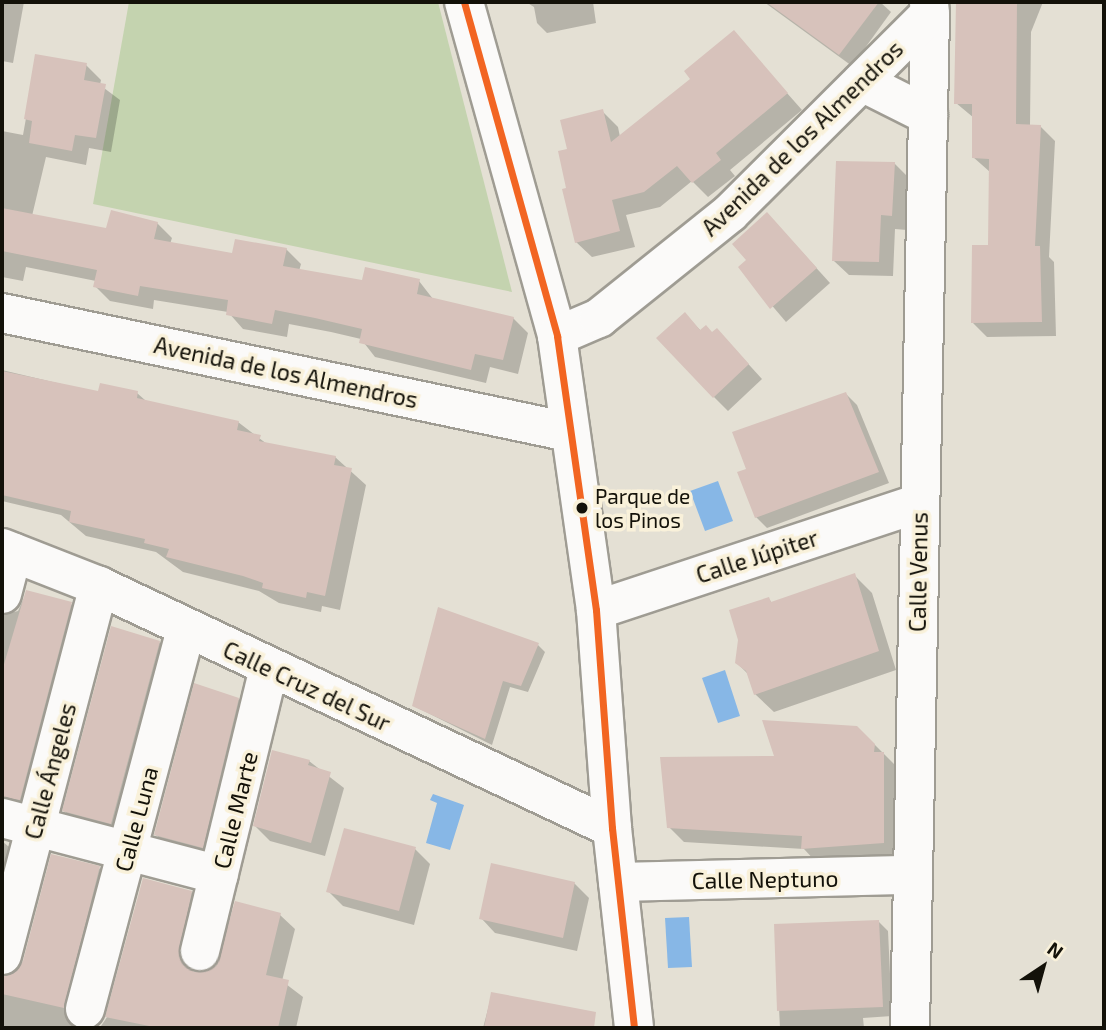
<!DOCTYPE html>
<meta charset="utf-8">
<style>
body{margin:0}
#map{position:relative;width:1106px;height:1030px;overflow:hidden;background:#e4e0d4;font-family:"Exo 2",sans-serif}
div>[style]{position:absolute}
.green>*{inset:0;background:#c4d3af}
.water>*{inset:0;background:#87b7e6}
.shadow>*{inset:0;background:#0003}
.building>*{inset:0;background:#d7c2bb}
.roads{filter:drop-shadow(2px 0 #9f9c93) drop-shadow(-2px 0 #9f9c93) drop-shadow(0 2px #9f9c93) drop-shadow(0 -2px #9f9c93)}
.street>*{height:38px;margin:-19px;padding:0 19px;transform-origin:19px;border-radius:19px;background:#fbfaf9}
.secondary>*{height:38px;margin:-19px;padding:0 19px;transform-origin:19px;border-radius:19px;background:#fbfaf9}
.bus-1>*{height:7px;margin:-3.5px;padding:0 3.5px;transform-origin:3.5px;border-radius:3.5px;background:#f26522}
.dots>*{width:19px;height:19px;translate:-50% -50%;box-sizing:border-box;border:4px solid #f9f1da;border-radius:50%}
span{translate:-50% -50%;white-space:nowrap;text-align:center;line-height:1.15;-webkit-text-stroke:7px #f9f1da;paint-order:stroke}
.bus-label{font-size:21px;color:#131109}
.left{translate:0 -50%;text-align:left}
.street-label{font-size:23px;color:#131109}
.frame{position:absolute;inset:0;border:4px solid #131109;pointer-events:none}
.north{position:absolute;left:1008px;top:932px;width:70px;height:70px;-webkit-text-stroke:5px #f9f1da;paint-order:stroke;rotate:36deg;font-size:19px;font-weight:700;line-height:28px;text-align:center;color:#131109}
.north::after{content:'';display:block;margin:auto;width:24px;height:32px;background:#131109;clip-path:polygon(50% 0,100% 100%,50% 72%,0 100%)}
</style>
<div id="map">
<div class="green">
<div style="clip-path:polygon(129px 2px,438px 2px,512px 292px,93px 204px)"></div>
</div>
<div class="water">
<div style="clip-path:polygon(718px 481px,733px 521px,705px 531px,690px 491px)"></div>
<div style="clip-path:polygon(725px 670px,740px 716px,718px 723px,702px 678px)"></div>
<div style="clip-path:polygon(433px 794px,464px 805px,450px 850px,426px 843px,437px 803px,430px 800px)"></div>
<div style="clip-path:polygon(689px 917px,692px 967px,668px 968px,665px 918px)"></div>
</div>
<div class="shadow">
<div style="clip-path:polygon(2px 2px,24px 2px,13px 63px,2px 61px)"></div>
<div style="clip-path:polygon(526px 2px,593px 2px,596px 23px,547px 33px,537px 23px,534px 7px)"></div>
<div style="clip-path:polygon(764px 2px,880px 2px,891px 12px,852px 66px)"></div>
<div style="clip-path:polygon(983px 2px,1043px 2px,1031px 32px,1030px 126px,1040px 126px,1055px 141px,1049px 257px,1054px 262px,1056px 336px,987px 337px,973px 323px,989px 247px,990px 172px,973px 157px,974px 118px,956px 103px)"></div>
<div style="clip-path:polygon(734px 33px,802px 110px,730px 170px,735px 176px,708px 197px,692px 181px,660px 207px,626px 215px,635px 247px,592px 257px,576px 242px,569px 150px,602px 111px,618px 127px,620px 137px,692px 79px)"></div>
<div style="clip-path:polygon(37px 56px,86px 65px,101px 80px,100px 85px,120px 100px,111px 152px,89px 148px,86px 165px,46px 157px,32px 216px,107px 230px,157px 223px,172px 238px,170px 244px,234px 255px,286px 249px,301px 264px,299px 271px,363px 282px,419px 281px,433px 299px,513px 318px,528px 333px,518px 374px,490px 367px,486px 383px,375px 357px,361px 339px,331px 332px,289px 324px,287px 337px,243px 329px,228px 312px,154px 300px,153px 309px,110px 301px,95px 286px,96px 281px,26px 267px,23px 281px,2px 277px,2px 131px,23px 135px)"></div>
<div style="clip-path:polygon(894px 163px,909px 178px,907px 230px,895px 229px,893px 276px,849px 275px,834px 261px)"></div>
<div style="clip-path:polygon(781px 229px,830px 283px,786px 322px,740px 268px)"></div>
<div style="clip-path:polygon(685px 314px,701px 331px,731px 345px,762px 379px,728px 411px,714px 397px)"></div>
<div style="clip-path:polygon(2px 370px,99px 393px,137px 393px,146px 401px,238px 422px,267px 444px,335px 457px,366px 485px,340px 610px,322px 606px,321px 612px,279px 603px,259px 591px,183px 572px,156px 552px,86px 536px,61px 515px,2px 501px)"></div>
<div style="clip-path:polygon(846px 394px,857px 405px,889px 483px,767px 528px,756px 517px,748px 470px)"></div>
<div style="clip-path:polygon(854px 575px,872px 593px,896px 670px,774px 712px,755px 694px,749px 675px,737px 663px,769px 599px,772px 603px)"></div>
<div style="clip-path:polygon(27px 592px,71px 604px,86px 618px,35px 814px,2px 821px,2px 615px,18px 611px)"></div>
<div style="clip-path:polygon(159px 642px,168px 651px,120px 832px,73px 820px,64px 811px)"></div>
<div style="clip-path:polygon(538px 645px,545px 652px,528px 692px,510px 687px,492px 745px,414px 706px)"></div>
<div style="clip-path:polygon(238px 699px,249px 710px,213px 858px,166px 845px,156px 835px)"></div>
<div style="clip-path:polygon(857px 727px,898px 768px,898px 858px,817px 863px,804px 849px,684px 842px,669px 827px)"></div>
<div style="clip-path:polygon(309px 761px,344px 788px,325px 856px,270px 841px,255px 826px)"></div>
<div style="clip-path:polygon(2px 841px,23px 859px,2px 939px)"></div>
<div style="clip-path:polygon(415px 849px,430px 864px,414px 925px,343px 906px,328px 891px)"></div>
<div style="clip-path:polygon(99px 868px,114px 883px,78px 1020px,80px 1028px,2px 1028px,2px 976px,8px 978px,24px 962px)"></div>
<div style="clip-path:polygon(574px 883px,589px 898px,577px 951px,495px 933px,481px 918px)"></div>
<div style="clip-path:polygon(191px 892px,206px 907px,192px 974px,218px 967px,280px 915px,295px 929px,282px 981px,303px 997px,296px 1028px,94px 1028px,101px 1026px)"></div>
<div style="clip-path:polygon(878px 921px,888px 931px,892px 1016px,863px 1018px,864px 1028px,780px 1028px,775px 926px)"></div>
<div style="clip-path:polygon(492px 994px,562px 1019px,561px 1028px,483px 1028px)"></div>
</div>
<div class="building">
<div style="clip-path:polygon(766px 2px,879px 2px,839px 55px)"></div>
<div style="clip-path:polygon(956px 2px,1017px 2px,1016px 124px,1041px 125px,1035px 246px,1040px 246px,1042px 322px,971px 323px,972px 245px,988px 245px,989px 159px,972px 158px,972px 104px,954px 104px)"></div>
<div style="clip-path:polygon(734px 30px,788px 93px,716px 153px,721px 160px,692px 183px,677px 166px,644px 192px,612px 200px,620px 231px,575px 243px,562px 189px,566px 188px,558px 151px,567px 149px,560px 120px,603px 109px,611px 142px,690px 79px,684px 71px)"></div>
<div style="clip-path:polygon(35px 54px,87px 63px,84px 80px,106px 84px,96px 138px,75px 135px,72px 151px,29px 143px,32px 121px,24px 119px)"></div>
<div style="clip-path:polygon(836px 161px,895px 162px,892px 216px,881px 215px,879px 262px,832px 261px)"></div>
<div style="clip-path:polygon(2px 208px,106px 228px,111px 210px,158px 222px,154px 239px,232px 253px,235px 239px,287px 248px,283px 266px,362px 280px,365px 267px,420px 279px,417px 294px,514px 317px,503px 360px,475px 354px,471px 370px,359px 343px,362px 329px,315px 318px,275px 310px,272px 324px,226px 315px,228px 300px,140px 286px,138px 296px,93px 287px,97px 270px,2px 251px)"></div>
<div style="clip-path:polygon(767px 212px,817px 268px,770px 309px,738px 267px,746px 260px,732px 244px)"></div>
<div style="clip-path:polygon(685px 312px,700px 330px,706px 325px,712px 332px,717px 328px,749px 364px,713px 398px,656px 338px)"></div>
<div style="clip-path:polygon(2px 371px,98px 391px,100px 383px,138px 391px,137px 398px,239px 421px,237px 430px,261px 435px,259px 441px,336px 456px,334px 465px,352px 468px,325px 596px,307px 592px,306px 598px,262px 588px,263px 583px,243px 576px,166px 557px,169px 549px,144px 543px,145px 539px,69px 522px,71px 511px,2px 495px)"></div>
<div style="clip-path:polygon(846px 392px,879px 472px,755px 518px,737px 472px,746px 469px,732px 432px)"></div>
<div style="clip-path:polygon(855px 573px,879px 651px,754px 695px,746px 671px,735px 663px,738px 640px,729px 610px,769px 597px,771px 602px)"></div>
<div style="clip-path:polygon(26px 590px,72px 602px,20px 800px,2px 797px,2px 671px)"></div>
<div style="clip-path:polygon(438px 607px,539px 643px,521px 686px,503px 681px,485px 739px,412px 706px)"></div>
<div style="clip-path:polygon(111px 626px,160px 641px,111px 824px,62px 811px)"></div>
<div style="clip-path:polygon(194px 683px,239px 698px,203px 848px,154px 835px)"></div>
<div style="clip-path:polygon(762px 720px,857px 726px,875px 744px,874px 752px,884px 752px,884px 843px,801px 849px,802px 836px,667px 828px,660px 757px,774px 756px)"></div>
<div style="clip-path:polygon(272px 750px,310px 760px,308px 765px,331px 772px,311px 843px,253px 826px)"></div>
<div style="clip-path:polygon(344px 828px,416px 847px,399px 911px,326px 892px)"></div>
<div style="clip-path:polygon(51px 854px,100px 866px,64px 1008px,2px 994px,2px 976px,17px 971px,23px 961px)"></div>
<div style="clip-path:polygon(491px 863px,575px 882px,563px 938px,479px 919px)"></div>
<div style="clip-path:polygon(143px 878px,192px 891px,179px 956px,194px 972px,216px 966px,235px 901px,281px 913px,266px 975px,289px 980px,278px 1028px,159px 1028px,105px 1017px)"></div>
<div style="clip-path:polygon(879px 920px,883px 1007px,777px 1011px,774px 924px)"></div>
<div style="clip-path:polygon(491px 992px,596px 1012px,594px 1028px,484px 1028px)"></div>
</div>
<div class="roads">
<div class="street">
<div style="left:862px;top:82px;width:74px;rotate:26.6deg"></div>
<div style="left:2px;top:313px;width:579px;rotate:11.85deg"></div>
<div style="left:2px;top:548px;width:104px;rotate:21.4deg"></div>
<div style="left:99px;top:586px;width:567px;rotate:25.25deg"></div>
<div style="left:2px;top:594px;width:43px;rotate:-75.3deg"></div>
<div style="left:596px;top:610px;width:340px;rotate:-18.3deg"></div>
<div style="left:2px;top:818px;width:224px;rotate:14.7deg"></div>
<div style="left:618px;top:882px;width:295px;rotate:-1.4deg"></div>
<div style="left:200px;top:951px;width:290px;rotate:-76.3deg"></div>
<div style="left:2px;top:955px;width:382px;rotate:-75.3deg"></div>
<div style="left:85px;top:1009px;width:393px;rotate:-75.1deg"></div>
<div style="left:910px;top:1028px;width:1014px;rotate:-88.87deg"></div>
</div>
<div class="secondary">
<div style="left:464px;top:2px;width:347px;rotate:74.4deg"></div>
<div style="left:557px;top:336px;width:277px;rotate:81.9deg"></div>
<div style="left:596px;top:610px;width:219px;rotate:85.8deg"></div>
<div style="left:612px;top:828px;width:201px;rotate:83.7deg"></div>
<div style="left:557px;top:336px;width:46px;rotate:-23.2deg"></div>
<div style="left:599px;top:318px;width:168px;rotate:-38.7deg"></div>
<div style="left:730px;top:213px;width:282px;rotate:-44.9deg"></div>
<div style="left:930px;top:14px;width:12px;rotate:-95deg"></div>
</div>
</div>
<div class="bus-1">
<div style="left:464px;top:2px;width:347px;rotate:74.4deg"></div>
<div style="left:557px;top:336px;width:277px;rotate:81.9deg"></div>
<div style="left:596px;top:610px;width:219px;rotate:85.8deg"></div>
<div style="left:612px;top:828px;width:201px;rotate:83.7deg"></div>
</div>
<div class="dots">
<div style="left:582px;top:508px;background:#131109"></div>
</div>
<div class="bus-label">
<span class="left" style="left:595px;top:508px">Parque de<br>los Pinos</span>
</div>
<div class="street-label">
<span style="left:802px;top:138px;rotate:-44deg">Avenida de los Almendros</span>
<span style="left:286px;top:372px;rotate:12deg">Avenida de los Almendros</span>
<span style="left:757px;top:556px;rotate:-18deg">Calle Júpiter</span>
<span style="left:918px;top:572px;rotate:-89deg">Calle Venus</span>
<span style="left:307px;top:686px;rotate:25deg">Calle Cruz del Sur</span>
<span style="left:50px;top:771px;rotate:-75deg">Calle Ángeles</span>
<span style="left:235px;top:810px;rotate:-76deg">Calle Marte</span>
<span style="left:136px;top:819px;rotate:-75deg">Calle Luna</span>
<span style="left:765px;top:879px;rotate:-1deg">Calle Neptuno</span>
</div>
<div class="frame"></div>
<div class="north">N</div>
</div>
